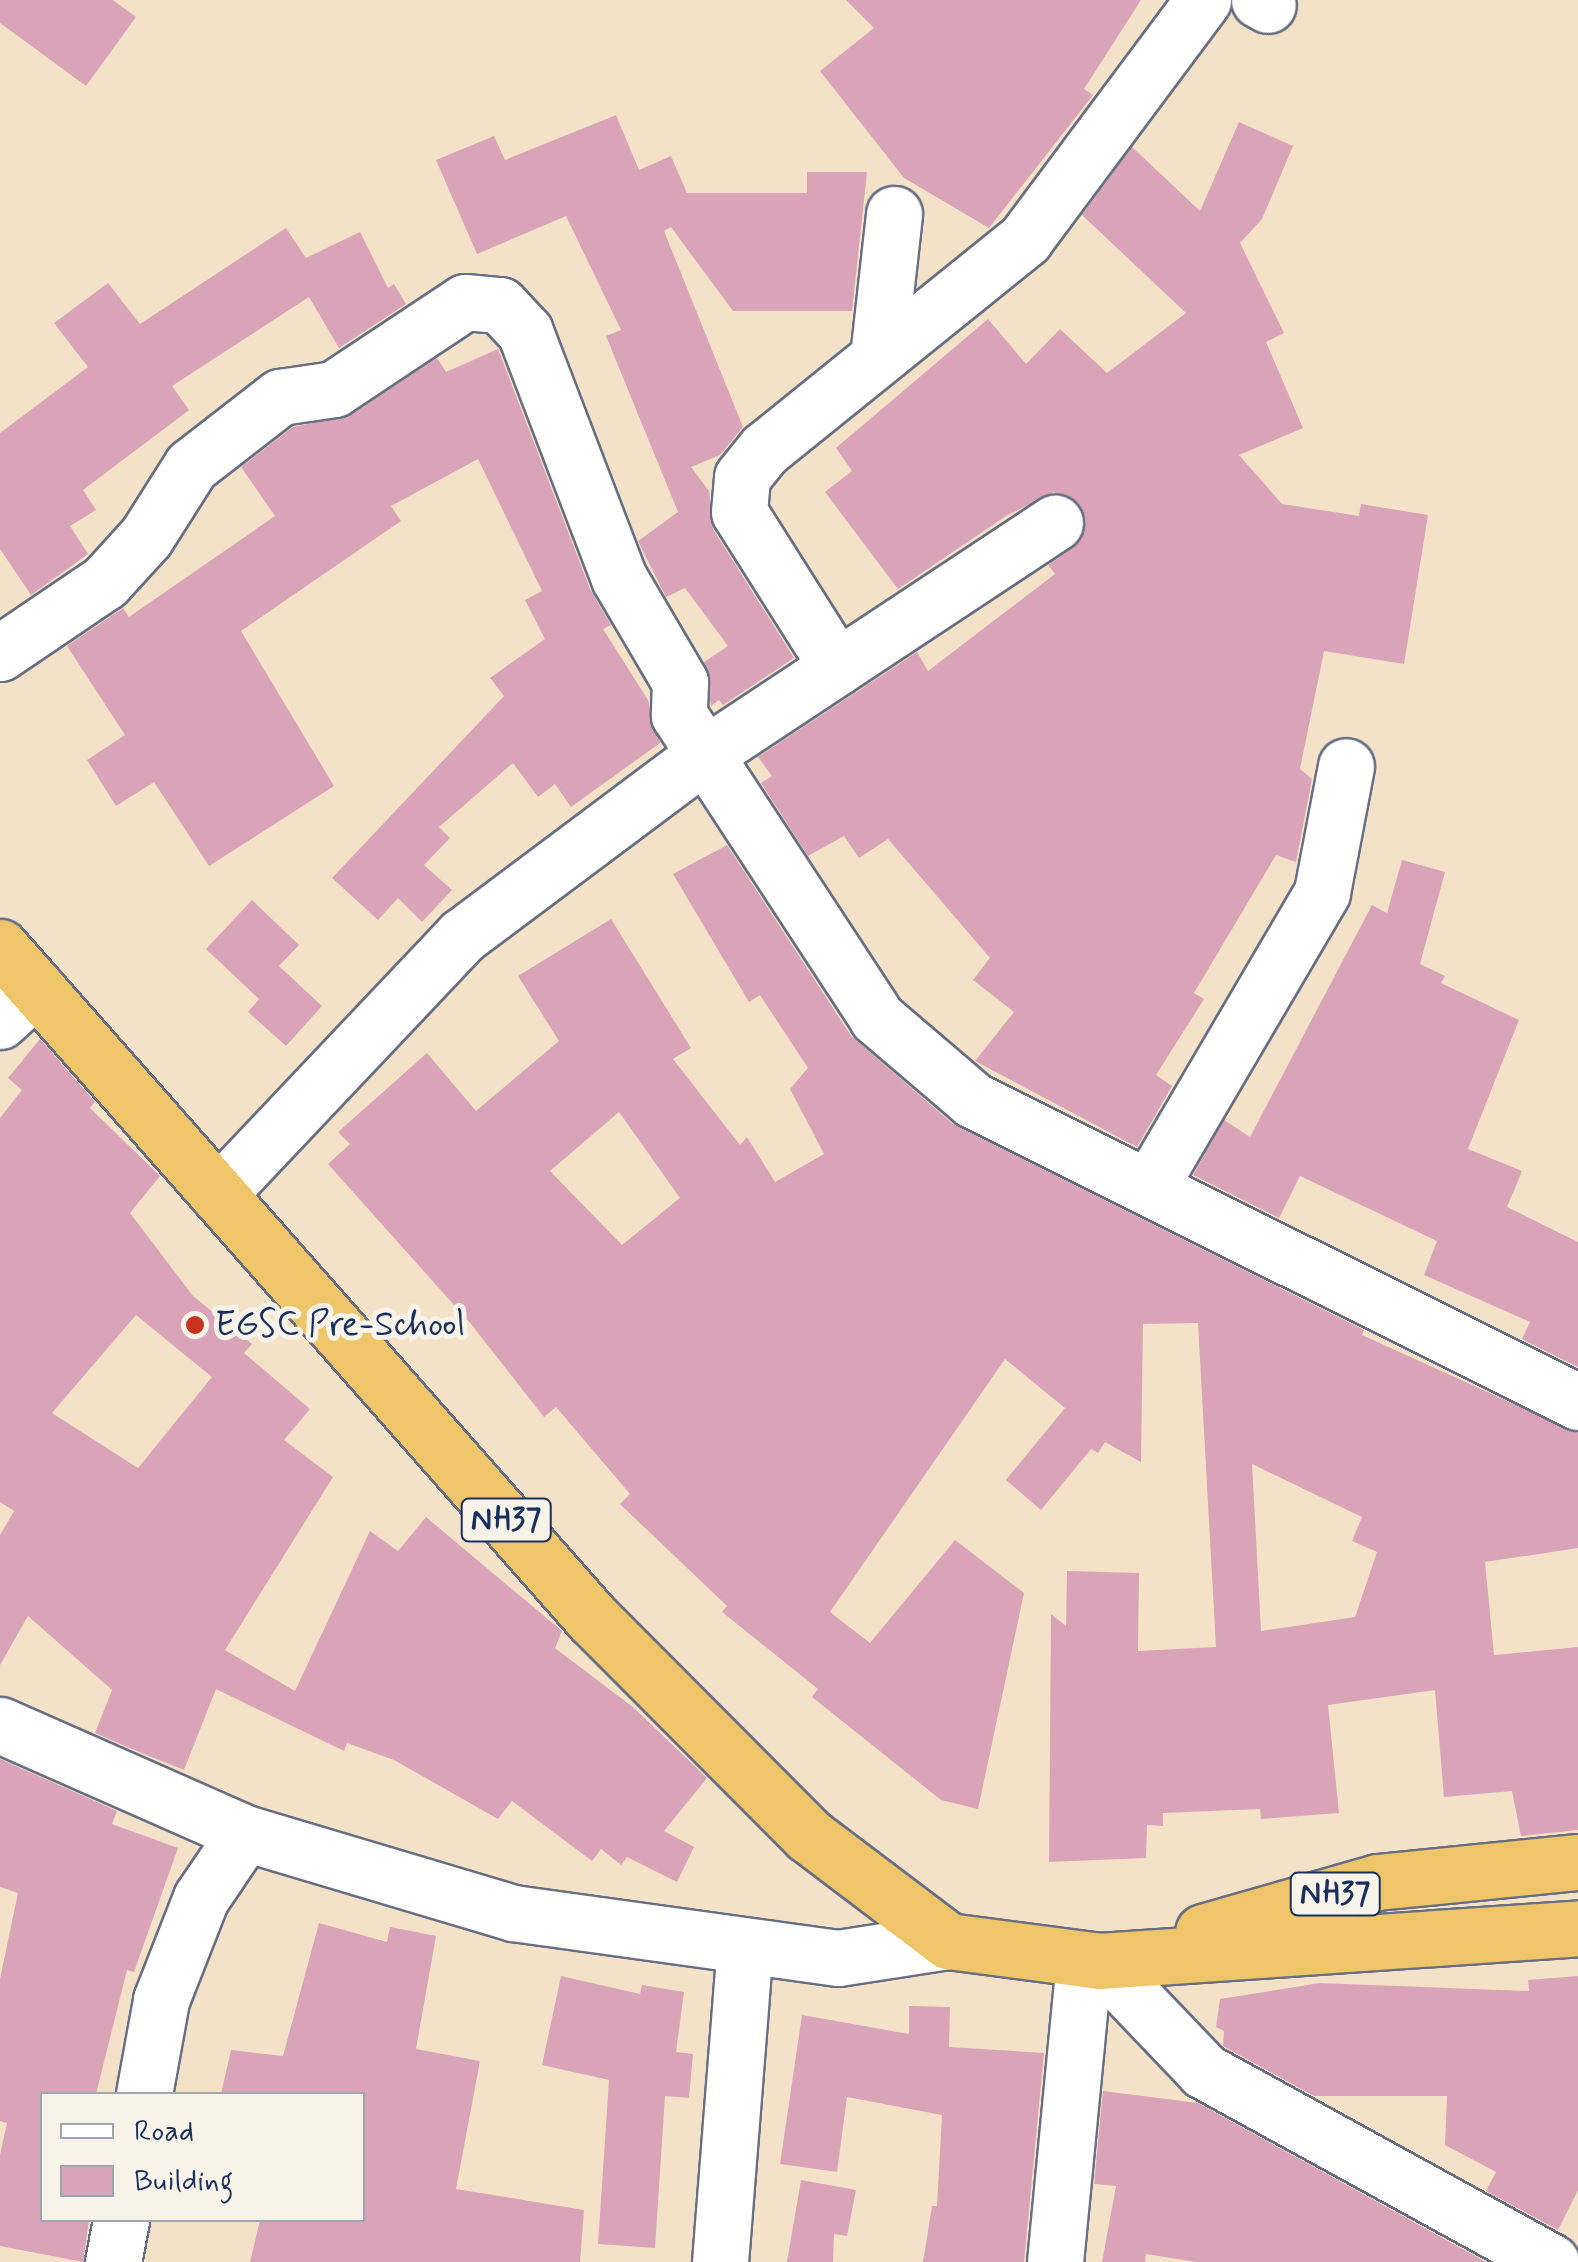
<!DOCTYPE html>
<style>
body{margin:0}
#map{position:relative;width:1578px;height:2262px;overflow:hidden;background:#f3e2c8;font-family:Mynerve,sans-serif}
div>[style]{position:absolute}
.building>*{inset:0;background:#daa4b8}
.roads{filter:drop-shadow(2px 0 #676e83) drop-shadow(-2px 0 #676e83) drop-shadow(0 2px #676e83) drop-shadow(0 -2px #676e83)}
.minor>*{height:55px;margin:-27.5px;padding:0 27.5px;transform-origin:27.5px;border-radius:27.5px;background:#fff}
.highway>*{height:55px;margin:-27.5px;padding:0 27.5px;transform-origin:27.5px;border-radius:27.5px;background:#eec569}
.dots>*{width:28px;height:28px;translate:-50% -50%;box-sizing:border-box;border:5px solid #f7f3e8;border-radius:50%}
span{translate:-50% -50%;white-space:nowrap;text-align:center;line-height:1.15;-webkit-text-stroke:10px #f7f3e8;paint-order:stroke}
.shield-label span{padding:2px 8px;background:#f7f3e8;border:2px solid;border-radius:8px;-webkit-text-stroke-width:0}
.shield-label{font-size:32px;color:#1b2f5e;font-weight:700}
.poi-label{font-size:35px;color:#1b2f5e}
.left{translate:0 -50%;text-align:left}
.legend{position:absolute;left:40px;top:2092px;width:325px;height:130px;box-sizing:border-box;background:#f7f3e8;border:2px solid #9fa5b1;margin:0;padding:12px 18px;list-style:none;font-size:30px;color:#1b2f5e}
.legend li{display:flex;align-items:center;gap:20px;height:50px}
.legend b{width:50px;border:2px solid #9fa5b1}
</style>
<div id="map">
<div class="building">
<div style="clip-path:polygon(0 0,113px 0,136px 17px,86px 86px,0 23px)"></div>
<div style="clip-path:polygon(846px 0,1141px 0,1084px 89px,1093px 95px,989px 228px,904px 178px,820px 71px,874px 28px)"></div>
<div style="clip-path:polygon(616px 115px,639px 170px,671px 156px,687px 193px,807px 193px,807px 172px,867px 172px,852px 311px,733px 311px,671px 227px,664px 231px,743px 427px,720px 455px,691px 467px,709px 491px,713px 529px,794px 658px,723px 705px,719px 700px,711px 706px,704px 662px,728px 646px,685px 588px,666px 597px,638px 541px,678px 512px,606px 336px,621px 330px,566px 216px,477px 254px,436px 160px,494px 136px,505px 160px)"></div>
<div style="clip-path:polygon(1239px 122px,1293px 146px,1262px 219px,1240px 243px,1284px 333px,1266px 342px,1303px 428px,1239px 455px,1282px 504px,1359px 516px,1361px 504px,1428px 515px,1404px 664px,1324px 651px,1300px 769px,1312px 779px,1296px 862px,1276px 855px,1194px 993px,1204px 999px,1156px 1075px,1172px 1086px,1137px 1147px,975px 1061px,1014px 1012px,973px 980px,990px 958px,888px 839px,859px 858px,844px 836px,808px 856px,761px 783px,772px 776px,758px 757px,917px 652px,928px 671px,1055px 574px,1048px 565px,1073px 548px,1086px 522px,1080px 505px,1054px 492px,1006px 516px,898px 589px,825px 492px,852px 471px,836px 448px,988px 319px,1026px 364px,1060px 329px,1107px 373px,1186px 313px,1082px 215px,1132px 147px,1200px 211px)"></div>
<div style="clip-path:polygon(286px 228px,306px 258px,360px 232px,388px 288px,394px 284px,406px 304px,339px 348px,309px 297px,172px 386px,189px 410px,83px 490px,96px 510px,70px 526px,88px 554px,31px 595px,0 549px,0 433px,88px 367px,54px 323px,108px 283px,140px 324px)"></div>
<div style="clip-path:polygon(498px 349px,590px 589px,611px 625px,603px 629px,648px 700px,660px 743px,571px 807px,555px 784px,538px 797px,513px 763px,439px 827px,450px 838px,424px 865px,452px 890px,422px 922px,398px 898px,378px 920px,332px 878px,504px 696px,490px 678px,545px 639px,525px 600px,542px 591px,478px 459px,391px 506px,401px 521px,241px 631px,334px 786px,209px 866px,154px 782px,116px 806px,87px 760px,125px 735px,67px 646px,123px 608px,129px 617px,275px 516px,241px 467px,293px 427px,351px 415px,437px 358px,446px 372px)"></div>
<div style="clip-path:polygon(evenodd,727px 845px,851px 1036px,953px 1124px,1364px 1330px,1362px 1335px,1578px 1433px,1578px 1548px,1485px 1562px,1494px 1655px,1578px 1647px,1578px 1830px,1521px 1836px,1512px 1791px,1444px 1797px,1435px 1690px,1328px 1705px,1339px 1813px,1261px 1819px,1260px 1809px,1163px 1813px,1163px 1826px,1147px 1825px,1146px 1858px,1049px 1862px,1051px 1614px,1066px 1626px,1067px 1571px,1139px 1573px,1138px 1651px,1216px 1647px,1198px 1323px,1143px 1324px,1141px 1462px,1105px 1442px,1098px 1453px,1091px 1449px,1041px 1510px,1006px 1480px,1065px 1408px,1005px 1359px,830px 1612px,870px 1643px,955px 1540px,1024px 1593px,978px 1809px,941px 1800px,812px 1697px,818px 1689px,722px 1612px,727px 1606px,620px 1504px,630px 1494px,556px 1407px,544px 1417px,471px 1324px,328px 1164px,350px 1144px,338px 1132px,427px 1053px,476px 1111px,559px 1041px,518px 976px,611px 919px,691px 1048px,673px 1059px,740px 1145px,747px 1137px,775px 1182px,824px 1154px,790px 1089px,808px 1068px,760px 995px,749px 1002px,673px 874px,727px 845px,619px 1112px,680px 1198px,622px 1245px,550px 1171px,619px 1112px,727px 845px,1252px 1464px,1362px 1517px,1352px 1541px,1377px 1552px,1355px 1617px,1261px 1631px,1252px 1464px)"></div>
<div style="clip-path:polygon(1402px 860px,1445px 872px,1420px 964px,1445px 976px,1441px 983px,1519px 1020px,1468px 1149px,1522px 1171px,1507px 1207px,1578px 1242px,1578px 1367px,1522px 1339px,1530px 1322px,1424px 1275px,1437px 1241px,1300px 1176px,1279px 1218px,1193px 1175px,1224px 1120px,1250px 1137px,1372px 905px,1387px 913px)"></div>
<div style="clip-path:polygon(252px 900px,299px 945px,279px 966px,322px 1006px,286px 1046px,248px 1012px,259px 999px,206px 949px)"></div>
<div style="clip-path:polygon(evenodd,40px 1039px,95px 1102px,90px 1108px,160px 1176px,130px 1213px,193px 1296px,252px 1344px,244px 1353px,310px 1409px,284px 1440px,333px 1477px,225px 1650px,295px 1691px,370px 1531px,398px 1551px,426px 1517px,562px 1631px,555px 1648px,634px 1708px,707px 1778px,664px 1831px,694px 1847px,677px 1882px,627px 1857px,621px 1865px,601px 1849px,592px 1861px,512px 1801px,498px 1819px,394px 1760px,347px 1743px,344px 1751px,216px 1689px,184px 1770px,144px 1754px,95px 1733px,112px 1690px,28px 1616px,0 1665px,0 1535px,14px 1511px,0 1502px,0 1118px,22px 1090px,8px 1078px,40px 1039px,136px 1315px,212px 1377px,138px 1468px,52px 1413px,136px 1315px)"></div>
<div style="clip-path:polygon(0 1759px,117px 1811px,112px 1824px,178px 1848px,134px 1972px,127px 1970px,96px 2094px,42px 2094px,42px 2220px,89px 2220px,83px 2262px,0 2246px,0 2155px,7px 2123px,0 2121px,0 1979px,18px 1893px,0 1887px)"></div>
<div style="clip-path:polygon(319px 1923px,387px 1942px,390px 1927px,436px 1936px,416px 2049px,480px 2061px,456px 2189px,584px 2210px,580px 2262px,250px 2262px,260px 2220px,362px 2220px,362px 2094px,221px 2094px,231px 2050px,283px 2056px)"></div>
<div style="clip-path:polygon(561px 1976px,640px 1994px,642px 1985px,684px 1992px,676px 2052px,693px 2054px,689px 2098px,665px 2096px,655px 2248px,598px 2244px,609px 2080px,542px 2065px)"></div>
<div style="clip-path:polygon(1578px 1976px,1578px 2190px,1558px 2230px,1486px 2191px,1496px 2172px,1445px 2145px,1447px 2096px,1314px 2096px,1223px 2046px,1224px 2031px,1216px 2027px,1220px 1999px,1320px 1983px,1529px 1991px,1528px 1980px)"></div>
<div style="clip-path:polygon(909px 2006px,950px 2007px,949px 2047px,1044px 2053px,1024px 2262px,923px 2262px,932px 2206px,937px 2206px,942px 2115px,847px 2097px,837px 2172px,780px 2164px,802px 2015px,909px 2034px)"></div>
<div style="clip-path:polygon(1103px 2091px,1198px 2103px,1486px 2262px,1196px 2262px,1146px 2254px,1145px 2262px,1102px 2262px,1116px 2186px,1094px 2184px)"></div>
<div style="clip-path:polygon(801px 2180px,856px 2190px,847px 2236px,834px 2234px,833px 2262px,787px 2262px)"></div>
</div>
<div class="roads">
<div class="minor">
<div style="left:1259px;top:0;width:10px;rotate:29deg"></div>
<div style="left:878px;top:357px;width:144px;rotate:-83.6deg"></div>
<div style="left:0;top:653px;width:127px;rotate:-34.1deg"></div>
<div style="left:105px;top:582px;width:61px;rotate:-47.7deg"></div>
<div style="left:146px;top:537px;width:84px;rotate:-57.6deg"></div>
<div style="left:191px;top:466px;width:113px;rotate:-37.8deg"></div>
<div style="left:280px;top:397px;width:55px;rotate:-8.4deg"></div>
<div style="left:334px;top:389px;width:157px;rotate:-33.6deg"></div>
<div style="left:465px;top:302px;width:35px;rotate:5deg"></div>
<div style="left:500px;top:305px;width:37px;rotate:47deg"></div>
<div style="left:525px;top:332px;width:263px;rotate:69.1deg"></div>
<div style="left:619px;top:578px;width:121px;rotate:59.6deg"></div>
<div style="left:680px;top:682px;width:33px;rotate:92deg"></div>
<div style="left:679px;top:715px;width:362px;rotate:56.8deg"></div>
<div style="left:877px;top:1018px;width:126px;rotate:40.5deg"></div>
<div style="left:973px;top:1100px;width:676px;rotate:26.53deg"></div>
<div style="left:837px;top:667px;width:183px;rotate:-122.3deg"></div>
<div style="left:739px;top:512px;width:35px;rotate:-85deg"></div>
<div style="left:742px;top:477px;width:36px;rotate:-51deg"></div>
<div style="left:765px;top:449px;width:334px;rotate:-38.9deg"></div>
<div style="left:1025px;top:239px;width:298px;rotate:-53.3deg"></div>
<div style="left:0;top:1021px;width:49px;rotate:-42.5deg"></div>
<div style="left:1151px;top:1184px;width:338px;rotate:-59.6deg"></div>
<div style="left:1322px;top:892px;width:128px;rotate:-79.2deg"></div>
<div style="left:218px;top:1194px;width:355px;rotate:-46.6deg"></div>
<div style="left:462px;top:936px;width:302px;rotate:-36.8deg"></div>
<div style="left:704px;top:755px;width:421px;rotate:-33.5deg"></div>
<div style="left:0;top:1725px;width:268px;rotate:23.8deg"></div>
<div style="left:245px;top:1833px;width:280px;rotate:16.6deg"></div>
<div style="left:513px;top:1913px;width:328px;rotate:7.9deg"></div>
<div style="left:838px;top:1958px;width:111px;rotate:-8.8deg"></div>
<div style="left:1099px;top:1961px;width:152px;rotate:46.3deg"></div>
<div style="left:1204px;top:2071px;width:396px;rotate:28.8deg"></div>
<div style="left:144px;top:2094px;width:96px;rotate:-79.7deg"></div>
<div style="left:161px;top:2000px;width:110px;rotate:-68.6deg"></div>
<div style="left:201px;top:1898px;width:78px;rotate:-55.9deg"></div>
<div style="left:113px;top:2262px;width:43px;rotate:-79.2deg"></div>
<div style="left:720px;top:2262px;width:317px;rotate:-85.5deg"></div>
<div style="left:1055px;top:2262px;width:304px;rotate:-84.5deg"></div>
</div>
<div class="highway">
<div style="left:0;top:947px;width:895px;rotate:48.58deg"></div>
<div style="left:592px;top:1618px;width:306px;rotate:45.1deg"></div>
<div style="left:808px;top:1835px;width:176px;rotate:37.1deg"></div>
<div style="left:948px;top:1941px;width:152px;rotate:7.5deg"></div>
<div style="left:1099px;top:1961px;width:480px;rotate:-3.9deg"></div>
<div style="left:1203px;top:1932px;width:181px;rotate:-16deg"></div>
<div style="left:1377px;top:1882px;width:202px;rotate:-5.7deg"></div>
</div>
</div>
<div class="dots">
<div style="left:195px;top:1325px;background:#c8321e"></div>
</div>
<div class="shield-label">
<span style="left:506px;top:1520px">NH37</span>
<span style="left:1335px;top:1894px">NH37</span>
</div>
<div class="poi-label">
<span class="left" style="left:215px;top:1325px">EGSC Pre-School</span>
</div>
<ul class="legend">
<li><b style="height:12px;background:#fff"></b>Road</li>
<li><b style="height:28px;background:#daa4b8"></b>Building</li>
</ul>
</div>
